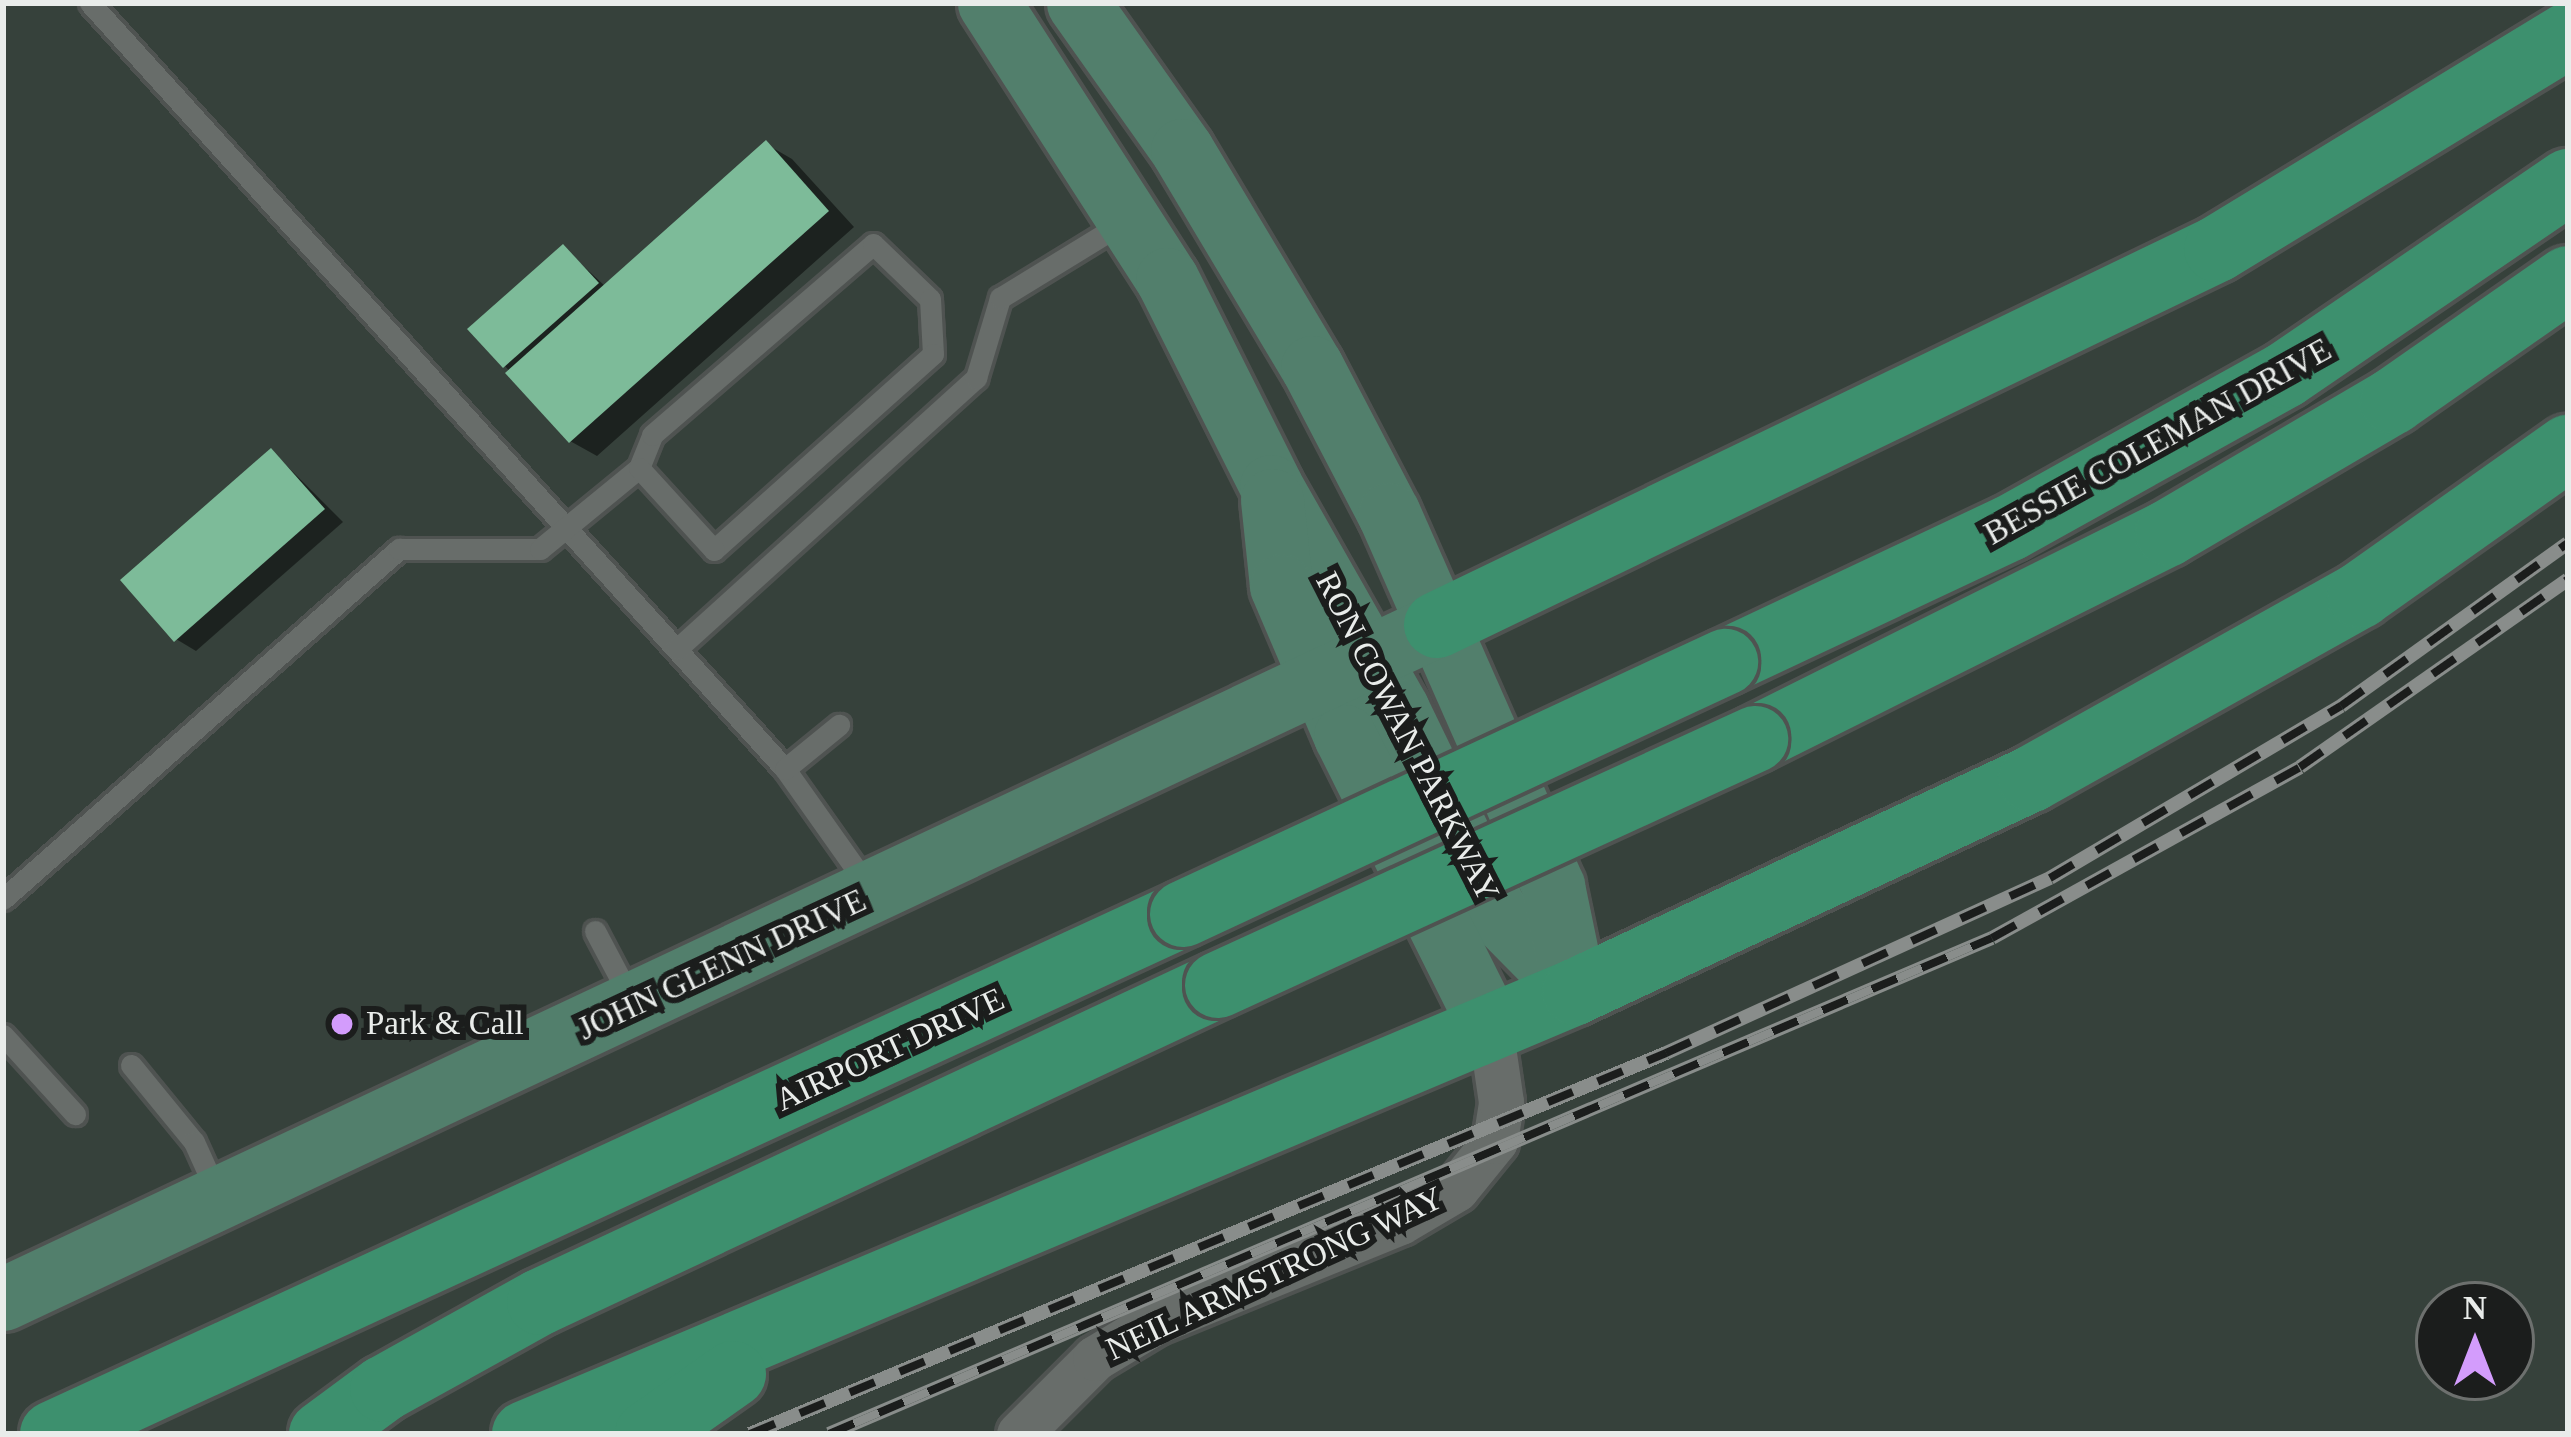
<!DOCTYPE html>
<style>
body{margin:0}
#map{position:relative;width:2571px;height:1437px;overflow:hidden;background:#313633;font-family:Georgia,serif}
div>[style]{position:absolute}
.built>*{inset:0;background:#36413b}
.shadow>*{inset:0;background:#0007}
.building>*{inset:0;background:#7dbb99}
.roads{filter:drop-shadow(3px 0 #4f5351) drop-shadow(-3px 0 #4f5351) drop-shadow(0 3px #4f5351) drop-shadow(0 -3px #4f5351)}
.lane>*{height:21px;margin:-10.5px;padding:0 10.5px;transform-origin:10.5px;border-radius:10.5px;background:#686d6a}
.street>*{height:45px;margin:-22.5px;padding:0 22.5px;transform-origin:22.5px;border-radius:22.5px;background:#686d6a}
.secondary>*{height:63px;margin:-31.5px;padding:0 31.5px;transform-origin:31.5px;border-radius:31.5px;background:#527f6c}
.primary>*{height:66px;margin:-33px;padding:0 33px;transform-origin:33px;border-radius:33px;background:#3d906e}
.rail>*{height:14px;margin-top:-7px;transform-origin:0;background:repeating-linear-gradient(90deg,#1b1d1c 0 27px,#898d8b 0 54px);box-sizing:border-box;border-block:3px solid #898d8b}
.bridges{filter:drop-shadow(3px 0 #4f5351) drop-shadow(-3px 0 #4f5351) drop-shadow(0 3px #4f5351) drop-shadow(0 -3px #4f5351)}
.primary-bridge>*{height:66px;margin:-33px;padding:0 33px;transform-origin:33px;border-radius:33px;background:#3d906e}
.dots>*{width:33px;height:33px;translate:-50% -50%;box-sizing:border-box;border:6px solid #1b1d1c;border-radius:50%}
span{translate:-50% -50%;white-space:nowrap;text-align:center;line-height:1.15;-webkit-text-stroke:12px #1b1d1c;paint-order:stroke}
.street-label{font-size:33px;color:#e9ecea}
.poi-label{font-size:33px;color:#e9ecea}
.left{translate:0 -50%;text-align:left}
.frame{position:absolute;inset:0;border:6px solid #e9ecea;pointer-events:none}
.north{position:absolute;left:2415px;top:1281px;width:120px;height:120px;box-sizing:border-box;background:#1b1d1c;border:3px solid #6d706e;border-radius:50%;rotate:0deg;font-size:33px;font-weight:700;line-height:48px;text-align:center;color:#e9ecea}
.north::after{content:'';display:block;margin:auto;width:42px;height:54px;background:#d39cfc;clip-path:polygon(50% 0,100% 100%,50% 72%,0 100%)}
</style>
<div id="map">
<div class="built">
<div style="clip-path:polygon(evenodd,3px 3px,2568px 3px,2568px 1434px,3px 1434px,3px 3px,2439px 1305px,2511px 1305px,2511px 1377px,2439px 1377px,2439px 1305px)"></div>
</div>
<div class="shadow">
<div style="clip-path:polygon(766px 144px,792px 159px,854px 227px,597px 456px,570px 441px,505px 366px,563px 247px,606px 287px)"></div>
<div style="clip-path:polygon(272px 451px,343px 522px,196px 651px,176px 639px)"></div>
</div>
<div class="building">
<div style="clip-path:polygon(766px 140px,829px 211px,569px 443px,505px 373px)"></div>
<div style="clip-path:polygon(563px 244px,599px 283px,503px 368px,467px 329px)"></div>
<div style="clip-path:polygon(271px 448px,325px 509px,174px 642px,120px 580px)"></div>
</div>
<div class="roads">
<div class="lane">
<div style="left:90px;top:3px;width:1034px;rotate:47.78deg"></div>
<div style="left:785px;top:769px;width:147px;rotate:54.7deg"></div>
<div style="left:677px;top:649px;width:404px;rotate:-42.2deg"></div>
<div style="left:976px;top:378px;width:84px;rotate:-73.3deg"></div>
<div style="left:1000px;top:298px;width:145px;rotate:-31.5deg"></div>
<div style="left:785px;top:769px;width:70px;rotate:-39.2deg"></div>
<div style="left:3px;top:899px;width:529px;rotate:-41.47deg"></div>
<div style="left:399px;top:549px;width:141px"></div>
<div style="left:540px;top:549px;width:128px;rotate:-39.3deg"></div>
<div style="left:639px;top:468px;width:35px;rotate:-68deg"></div>
<div style="left:652px;top:435px;width:292px;rotate:-40.8deg"></div>
<div style="left:873px;top:244px;width:79px;rotate:44deg"></div>
<div style="left:930px;top:299px;width:55px;rotate:86.9deg"></div>
<div style="left:933px;top:354px;width:294px;rotate:138.2deg"></div>
<div style="left:714px;top:550px;width:111px;rotate:-132.4deg"></div>
<div style="left:595px;top:931px;width:77px;rotate:62.1deg"></div>
<div style="left:3px;top:1035px;width:107px;rotate:47.7deg"></div>
<div style="left:131px;top:1065px;width:99px;rotate:50.7deg"></div>
<div style="left:194px;top:1142px;width:56px;rotate:65.7deg"></div>
</div>
<div class="street">
<div style="left:1019px;top:1434px;width:107px;rotate:-45deg"></div>
<div style="left:1095px;top:1358px;width:70px;rotate:-31deg"></div>
<div style="left:1155px;top:1322px;width:265px;rotate:-22.2deg"></div>
<div style="left:1400px;top:1222px;width:65px;rotate:-30.5deg"></div>
<div style="left:1456px;top:1189px;width:62px;rotate:-50.9deg"></div>
<div style="left:1495px;top:1141px;width:39px;rotate:-81deg"></div>
<div style="left:1501px;top:1102px;width:76px;rotate:-98.3deg"></div>
</div>
<div class="secondary">
<div style="left:989px;top:3px;width:328px;rotate:57.2deg"></div>
<div style="left:1167px;top:279px;width:232px;rotate:63.3deg"></div>
<div style="left:1271px;top:486px;width:257px;rotate:60.4deg"></div>
<div style="left:1398px;top:710px;width:225px;rotate:64.1deg"></div>
<div style="left:1496px;top:912px;width:112px;rotate:45.4deg"></div>
<div style="left:1078px;top:3px;width:180px;rotate:54.7deg"></div>
<div style="left:1182px;top:150px;width:253px;rotate:59.1deg"></div>
<div style="left:1312px;top:367px;width:166px;rotate:62.4deg"></div>
<div style="left:1389px;top:514px;width:407px;rotate:66.2deg"></div>
<div style="left:1553px;top:886px;width:108px;rotate:78.3deg"></div>
<div style="left:1272px;top:500px;width:86px;rotate:84deg"></div>
<div style="left:1281px;top:586px;width:163px;rotate:66.9deg"></div>
<div style="left:1345px;top:736px;width:325px;rotate:63.5deg"></div>
<div style="left:3px;top:1299px;width:1584px;rotate:-25.17deg"></div>
</div>
<div class="primary">
<div style="left:1437px;top:625px;width:866px;rotate:-25.74deg"></div>
<div style="left:2217px;top:249px;width:411px;rotate:-31.3deg"></div>
<div style="left:1725px;top:662px;width:315px;rotate:-25.2deg"></div>
<div style="left:2010px;top:528px;width:315px;rotate:-29.1deg"></div>
<div style="left:2285px;top:375px;width:343px;rotate:-34.3deg"></div>
<div style="left:1755px;top:739px;width:462px;rotate:-26.5deg"></div>
<div style="left:2168px;top:533px;width:261px;rotate:-30.4deg"></div>
<div style="left:2393px;top:401px;width:213px;rotate:-34.9deg"></div>
<div style="left:53px;top:1434px;width:1244px;rotate:-24.71deg"></div>
<div style="left:322px;top:1434px;width:76px;rotate:-36.4deg"></div>
<div style="left:383px;top:1389px;width:179px;rotate:-29deg"></div>
<div style="left:540px;top:1302px;width:748px;rotate:-25.06deg"></div>
<div style="left:525px;top:1434px;width:1139px;rotate:-22.83deg"></div>
<div style="left:1575px;top:992px;width:503px;rotate:-25.04deg"></div>
<div style="left:2031px;top:779px;width:377px;rotate:-29.2deg"></div>
<div style="left:2360px;top:595px;width:255px;rotate:-35.3deg"></div>
<div style="left:648px;top:1434px;width:104px;rotate:-35.2deg"></div>
</div>
</div>
<div class="rail">
<div style="left:750px;top:1434px;width:992px;rotate:-22.58deg"></div>
<div style="left:1666px;top:1053px;width:422px;rotate:-24.5deg"></div>
<div style="left:2050px;top:878px;width:338px;rotate:-30.6deg"></div>
<div style="left:2341px;top:706px;width:279px;rotate:-35.7deg"></div>
<div style="left:829px;top:1434px;width:1264px;rotate:-23.1deg"></div>
<div style="left:1992px;top:938px;width:352px;rotate:-29deg"></div>
<div style="left:2300px;top:767px;width:327px;rotate:-35deg"></div>
</div>
<div class="bridges">
<div class="primary-bridge">
<div style="left:1183px;top:914px;width:598px;rotate:-24.94deg"></div>
<div style="left:1218px;top:985px;width:591px;rotate:-24.61deg"></div>
</div>
</div>
<div class="dots">
<div style="left:342px;top:1024px;background:#d39cfc"></div>
</div>
<div class="street-label">
<span style="left:2158px;top:442px;rotate:-29deg">BESSIE COLEMAN DRIVE</span>
<span style="left:1407px;top:737px;rotate:63deg">RON COWAN PARKWAY</span>
<span style="left:722px;top:965px;rotate:-25deg">JOHN GLENN DRIVE</span>
<span style="left:890px;top:1050px;rotate:-25deg">AIRPORT DRIVE</span>
<span style="left:1275px;top:1274px;rotate:-25deg">NEIL ARMSTRONG WAY</span>
</div>
<div class="poi-label">
<span class="left" style="left:366px;top:1024px">Park &amp; Call</span>
</div>
<div class="frame"></div>
<div class="north">N</div>
</div>
